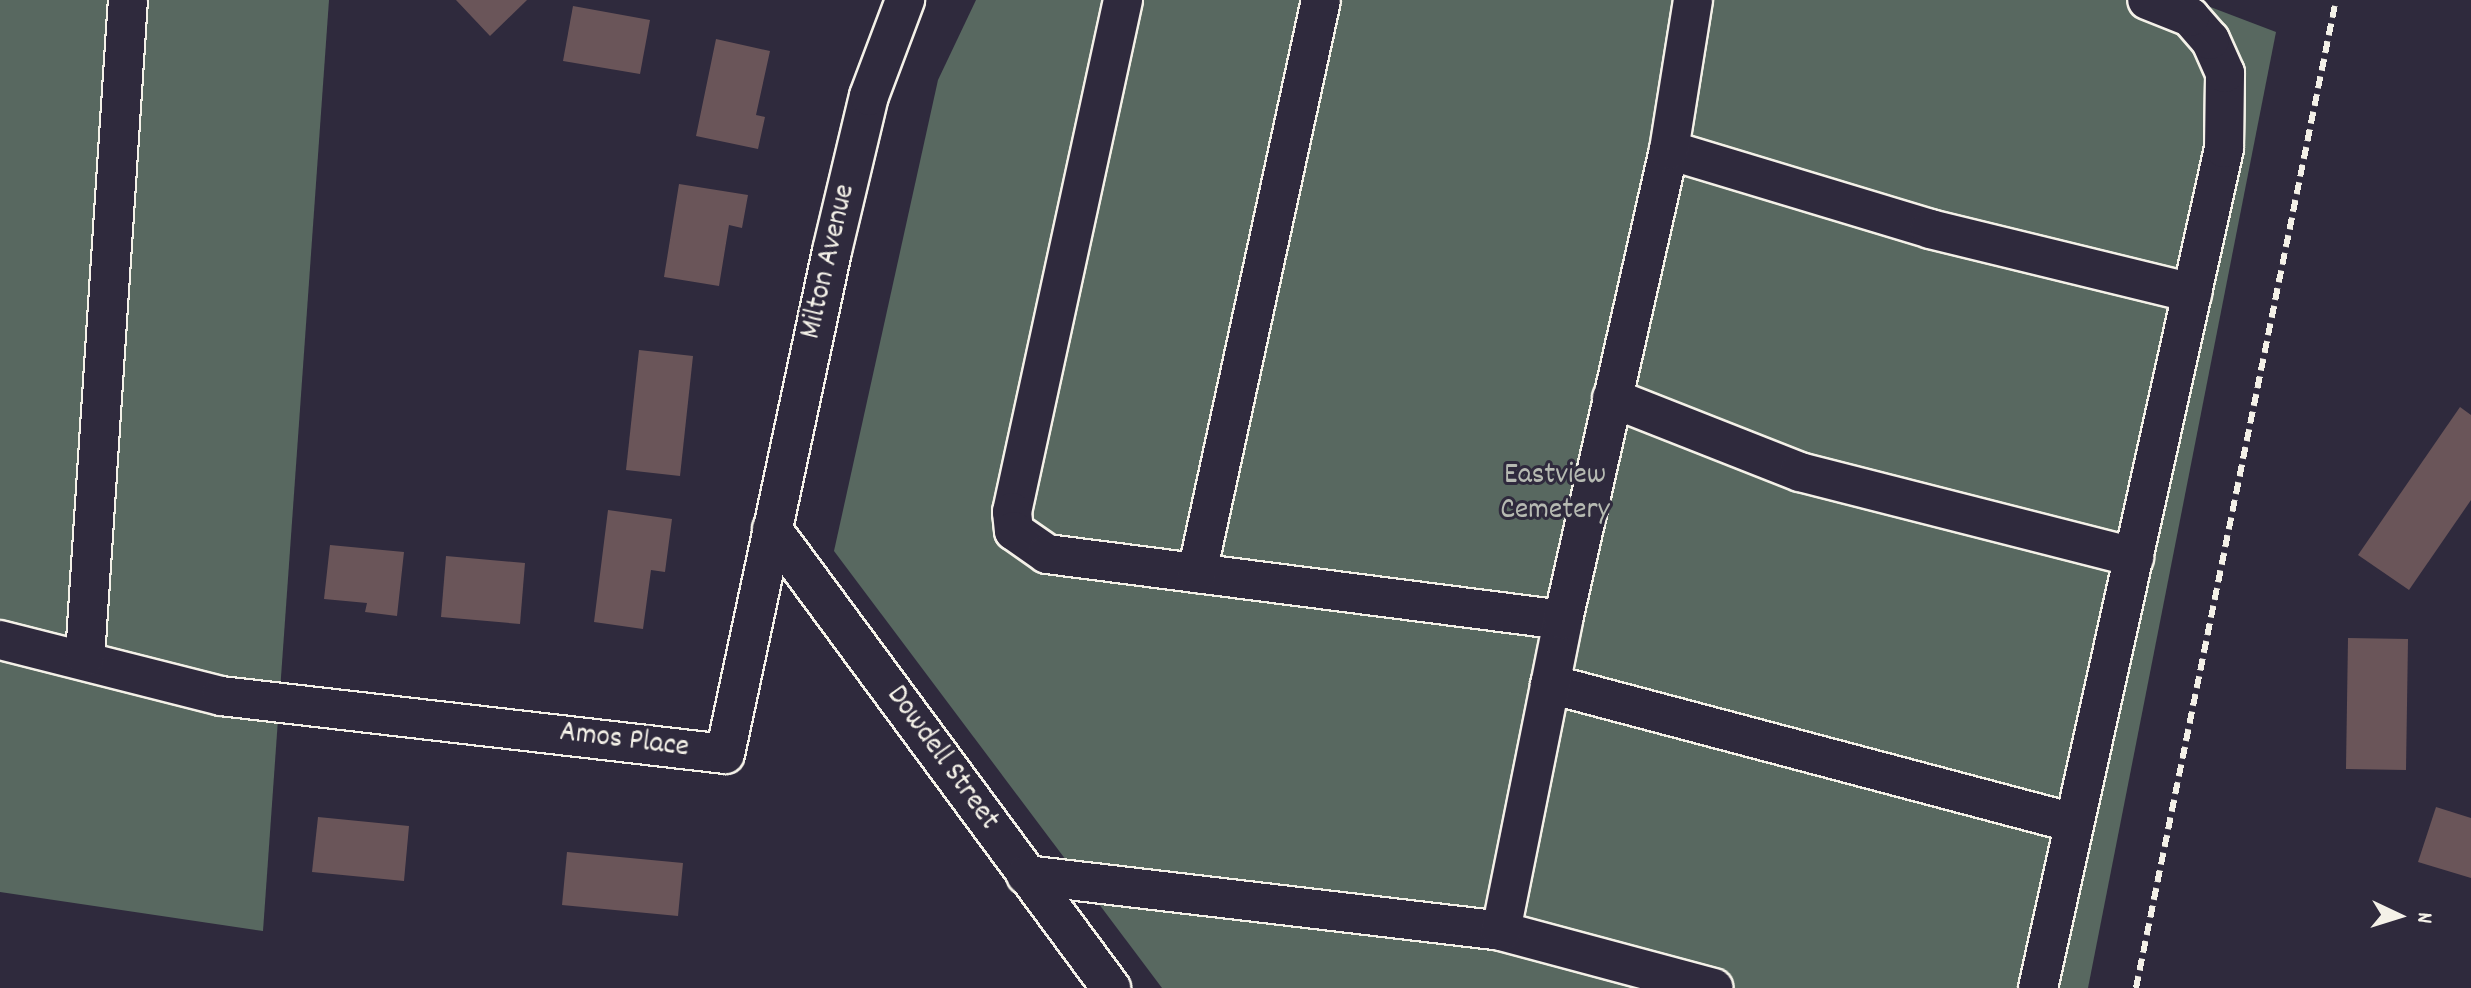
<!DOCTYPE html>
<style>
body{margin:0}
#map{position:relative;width:2471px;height:988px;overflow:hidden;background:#2f2a3d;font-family:Dekko,sans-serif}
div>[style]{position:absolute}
.green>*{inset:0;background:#586860}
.building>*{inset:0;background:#6a5559}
.roads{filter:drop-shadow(2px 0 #f4f1e8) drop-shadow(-2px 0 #f4f1e8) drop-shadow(0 2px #f4f1e8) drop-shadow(0 -2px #f4f1e8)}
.minor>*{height:38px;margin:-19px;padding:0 19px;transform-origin:19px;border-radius:19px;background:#2f2a3d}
.rail>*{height:6px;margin-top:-3px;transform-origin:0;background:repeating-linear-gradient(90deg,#f4f1e8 0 12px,transparent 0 18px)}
span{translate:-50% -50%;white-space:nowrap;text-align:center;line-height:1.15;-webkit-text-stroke:6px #2f2a3d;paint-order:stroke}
.street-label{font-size:30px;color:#f4f1e8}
.park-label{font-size:30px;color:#b6bab2}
.north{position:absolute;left:2359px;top:876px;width:80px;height:80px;-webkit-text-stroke:6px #2f2a3d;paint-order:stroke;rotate:94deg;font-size:22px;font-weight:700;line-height:32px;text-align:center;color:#f4f1e8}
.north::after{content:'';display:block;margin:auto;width:28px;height:36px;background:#f4f1e8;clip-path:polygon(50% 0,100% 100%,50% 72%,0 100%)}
</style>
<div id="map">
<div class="green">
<div style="clip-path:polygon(0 0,329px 0,263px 931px,0 892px)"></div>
<div style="clip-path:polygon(976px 0,2192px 0,2276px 32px,2088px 988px,1162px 988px,834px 551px,938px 80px)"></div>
</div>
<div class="building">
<div style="clip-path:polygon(456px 0,527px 0,490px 36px)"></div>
<div style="clip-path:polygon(573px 6px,650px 20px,640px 74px,563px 61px)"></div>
<div style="clip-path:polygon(716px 39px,770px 51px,756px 115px,765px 117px,758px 149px,696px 136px)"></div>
<div style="clip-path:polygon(679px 184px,748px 195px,742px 228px,729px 225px,719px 286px,664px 277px)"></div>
<div style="clip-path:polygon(639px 350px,693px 356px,680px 476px,626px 470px)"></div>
<div style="clip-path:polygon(2460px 407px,2471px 415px,2471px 500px,2409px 590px,2358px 555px)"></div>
<div style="clip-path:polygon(608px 510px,672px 519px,665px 572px,651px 570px,643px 629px,594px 622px)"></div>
<div style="clip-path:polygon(330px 545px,404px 552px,397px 616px,365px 612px,367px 603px,324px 599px)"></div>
<div style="clip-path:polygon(446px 556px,525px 563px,520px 624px,441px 617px)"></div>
<div style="clip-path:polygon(2348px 638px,2408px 639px,2406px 770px,2346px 769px)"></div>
<div style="clip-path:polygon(2436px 807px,2471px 818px,2471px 878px,2418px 862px)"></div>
<div style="clip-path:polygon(318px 817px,409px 826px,404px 881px,312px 872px)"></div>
<div style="clip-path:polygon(567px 852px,683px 863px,678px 916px,562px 905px)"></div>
</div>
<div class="roads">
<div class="minor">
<div style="left:1123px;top:0;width:524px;rotate:102.23deg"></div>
<div style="left:1012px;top:512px;width:19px;rotate:84deg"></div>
<div style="left:1014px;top:531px;width:40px;rotate:34.9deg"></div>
<div style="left:1047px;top:554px;width:520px;rotate:7.29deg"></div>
<div style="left:1669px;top:150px;width:273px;rotate:16.8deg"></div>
<div style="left:1930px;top:229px;width:270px;rotate:13.7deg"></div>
<div style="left:1612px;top:398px;width:202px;rotate:21.5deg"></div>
<div style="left:1800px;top:472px;width:345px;rotate:14.3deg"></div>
<div style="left:772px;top:529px;width:571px;rotate:53.55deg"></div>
<div style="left:1197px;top:573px;width:586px;rotate:-77.79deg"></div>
<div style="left:0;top:640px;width:228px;rotate:14.2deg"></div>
<div style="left:221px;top:696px;width:507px;rotate:6.56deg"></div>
<div style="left:725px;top:754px;width:514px;rotate:-77.99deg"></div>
<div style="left:832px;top:251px;width:159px;rotate:-76.6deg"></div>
<div style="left:869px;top:96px;width:103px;rotate:-69.4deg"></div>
<div style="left:85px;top:657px;width:658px;rotate:-86.26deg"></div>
<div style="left:1550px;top:684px;width:542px;rotate:14.86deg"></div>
<div style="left:1026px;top:875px;width:478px;rotate:6.7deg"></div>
<div style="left:1501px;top:931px;width:220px;rotate:15deg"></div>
<div style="left:1501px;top:931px;width:317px;rotate:-78.7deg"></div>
<div style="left:1563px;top:620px;width:482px;rotate:-77.3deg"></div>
<div style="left:1669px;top:150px;width:152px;rotate:-80.9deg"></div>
<div style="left:2038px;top:988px;width:860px;rotate:-77.51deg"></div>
<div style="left:2224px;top:148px;width:75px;rotate:-89.2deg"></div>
<div style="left:2225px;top:73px;width:36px;rotate:-114deg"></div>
<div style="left:2210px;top:40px;width:30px;rotate:-131deg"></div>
<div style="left:2190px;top:17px;width:46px;rotate:-158.4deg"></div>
</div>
</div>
<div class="rail">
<div style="left:2136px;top:988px;width:1008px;rotate:-78.56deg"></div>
</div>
<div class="street-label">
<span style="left:830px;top:262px;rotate:-77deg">Milton Avenue</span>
<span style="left:624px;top:742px;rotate:7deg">Amos Place</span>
<span style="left:941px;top:759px;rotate:54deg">Dowdell Street</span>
</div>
<div class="park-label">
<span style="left:1555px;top:494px">Eastview<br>Cemetery</span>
</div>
<div class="north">N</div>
</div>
